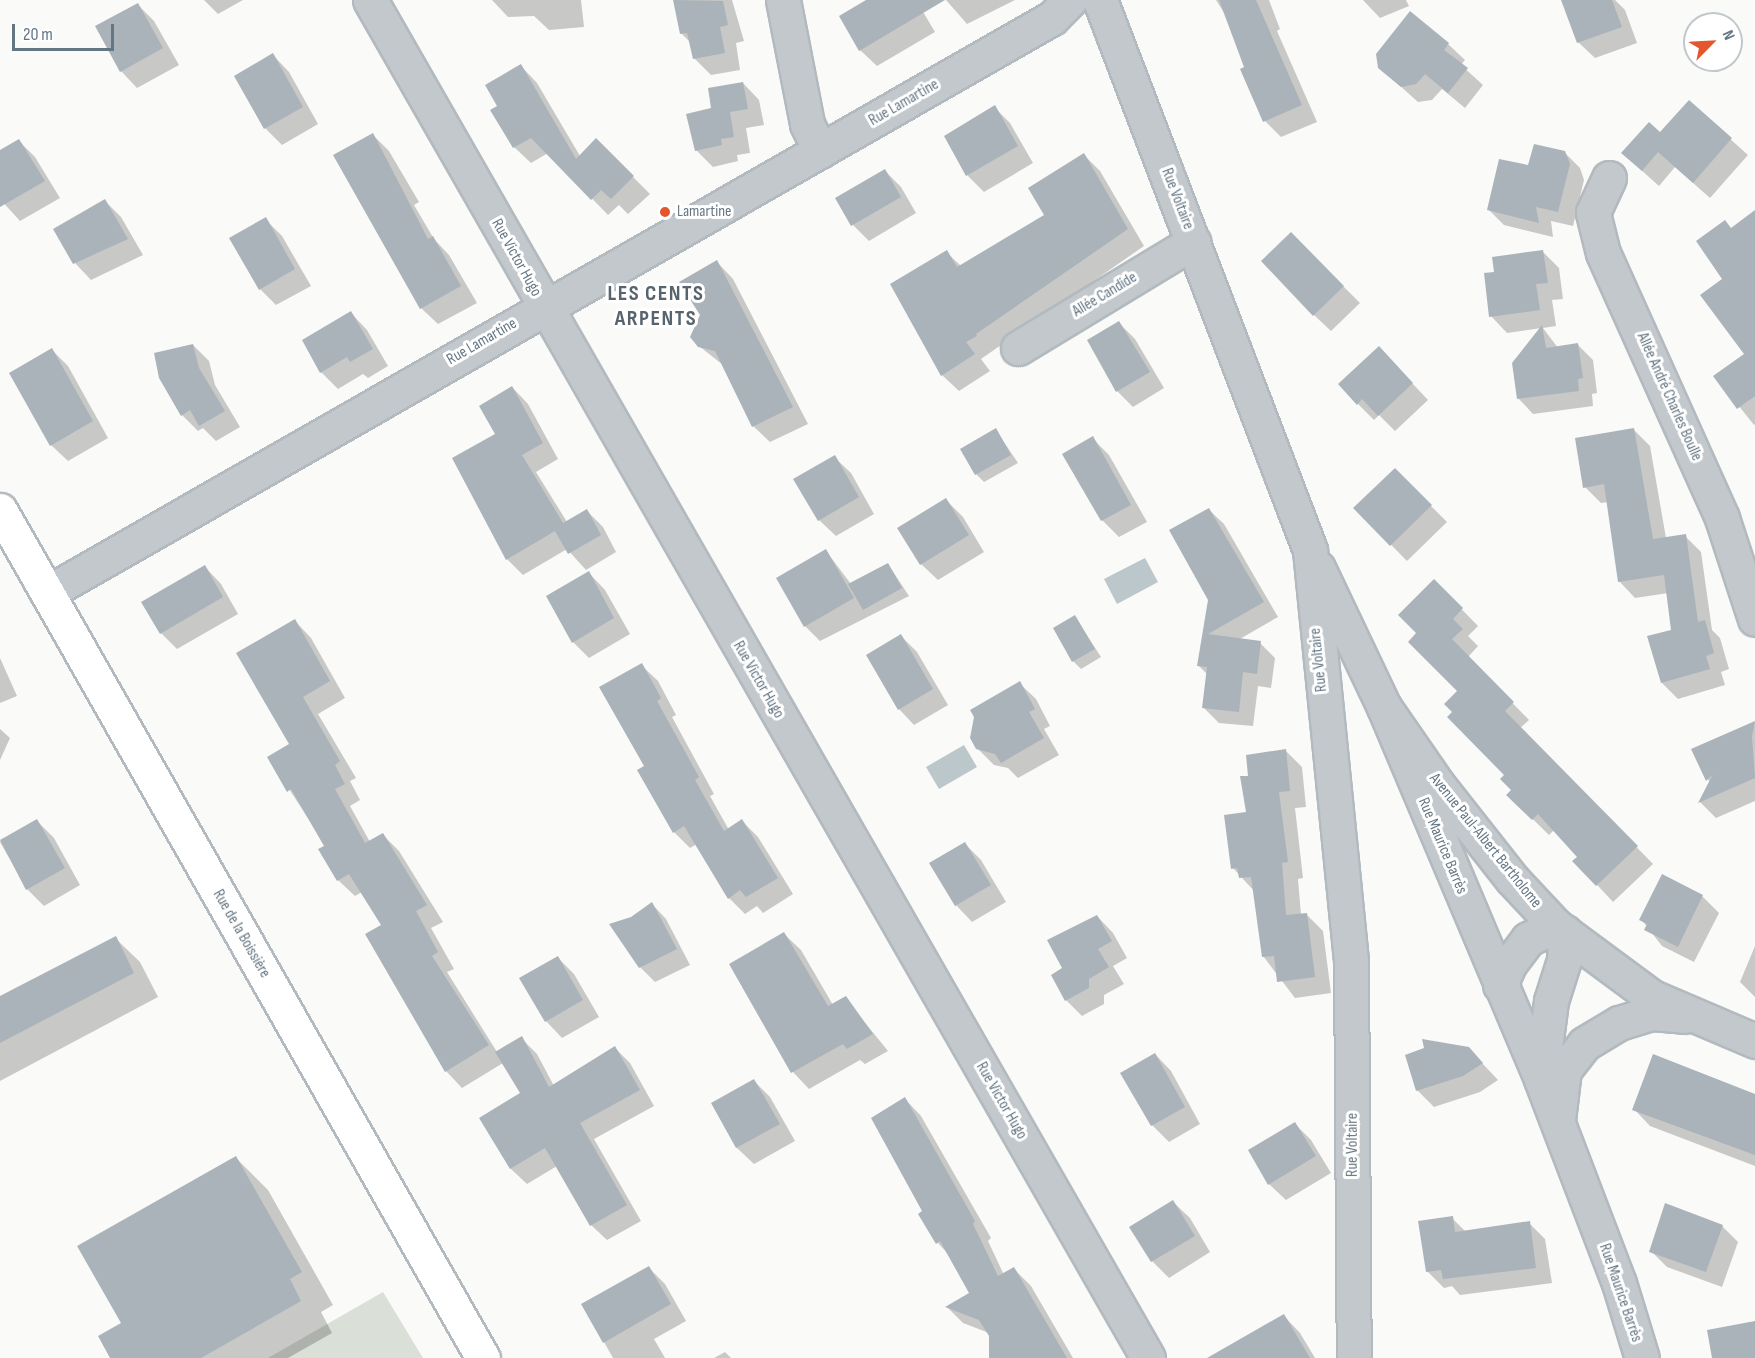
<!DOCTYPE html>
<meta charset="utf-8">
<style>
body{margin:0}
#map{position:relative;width:1755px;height:1358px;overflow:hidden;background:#fafaf8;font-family:"Sofia Sans Condensed",sans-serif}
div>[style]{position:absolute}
.green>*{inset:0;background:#dadfd7}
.water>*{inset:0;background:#bbc7cb}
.shadow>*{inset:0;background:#0003}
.building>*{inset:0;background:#aab3b9}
.roads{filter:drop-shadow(2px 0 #b3babf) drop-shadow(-2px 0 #b3babf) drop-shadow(0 2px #b3babf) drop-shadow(0 -2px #b3babf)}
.minor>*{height:33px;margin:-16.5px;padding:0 16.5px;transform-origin:16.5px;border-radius:16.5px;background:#c3c8cc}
.secondary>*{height:33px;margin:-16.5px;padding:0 16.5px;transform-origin:16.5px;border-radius:16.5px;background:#fff}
.dots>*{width:16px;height:16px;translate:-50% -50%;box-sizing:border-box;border:3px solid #fff;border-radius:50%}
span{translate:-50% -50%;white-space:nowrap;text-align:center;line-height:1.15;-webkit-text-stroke:6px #fff;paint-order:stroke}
.street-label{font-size:16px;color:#657683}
.poi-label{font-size:16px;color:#657683}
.left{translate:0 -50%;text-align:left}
.district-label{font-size:22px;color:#57646e;font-weight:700;letter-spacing:1.5px}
.north{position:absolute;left:1683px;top:12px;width:60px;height:60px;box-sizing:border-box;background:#fff;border:2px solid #c1c8cd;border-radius:50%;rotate:66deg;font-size:16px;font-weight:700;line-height:24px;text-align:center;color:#657683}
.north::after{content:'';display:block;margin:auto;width:21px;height:27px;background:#e4572e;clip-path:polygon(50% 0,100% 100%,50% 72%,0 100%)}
.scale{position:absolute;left:12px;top:24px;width:102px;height:27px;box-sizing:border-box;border:3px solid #657683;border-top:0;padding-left:8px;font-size:18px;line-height:21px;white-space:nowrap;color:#657683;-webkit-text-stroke:4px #fff;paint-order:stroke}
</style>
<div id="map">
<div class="green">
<div style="clip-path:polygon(383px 1292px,423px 1358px,268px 1358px)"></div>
</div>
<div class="water">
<div style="clip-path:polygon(1145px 558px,1158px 582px,1117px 604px,1104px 579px)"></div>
<div style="clip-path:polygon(964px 745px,977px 767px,939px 789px,926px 767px)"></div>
</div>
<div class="shadow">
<div style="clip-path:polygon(204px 0,243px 0,218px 14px)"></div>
<div style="clip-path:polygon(581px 0,584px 27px,549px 30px,534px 16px,508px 17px,492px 0)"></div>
<div style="clip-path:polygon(675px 0,732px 0,744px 41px,736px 43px,740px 70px,711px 75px,694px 58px,691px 43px,681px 33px)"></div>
<div style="clip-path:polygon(869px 0,916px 0,935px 32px,877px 66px,860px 50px)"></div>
<div style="clip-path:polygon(946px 0,1015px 0,967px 24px)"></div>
<div style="clip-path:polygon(1216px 0,1269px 0,1280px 29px,1277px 31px,1317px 122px,1281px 137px,1265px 121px,1228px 19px)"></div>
<div style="clip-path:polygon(1363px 0,1406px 0,1409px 6px,1380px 18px)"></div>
<div style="clip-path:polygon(1562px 0,1615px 0,1625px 10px,1637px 43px,1595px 58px,1578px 42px)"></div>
<div style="clip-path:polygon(138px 5px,154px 21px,179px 65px,137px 88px,121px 71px)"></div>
<div style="clip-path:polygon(1410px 13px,1448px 44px,1465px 60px,1461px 65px,1483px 85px,1465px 108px,1442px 89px,1432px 100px,1418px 102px,1379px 67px)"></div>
<div style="clip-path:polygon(273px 55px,289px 72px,318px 124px,282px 145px,265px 128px,236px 76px)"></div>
<div style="clip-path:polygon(521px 66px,537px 83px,580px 156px,596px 140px,650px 194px,628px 214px,619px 205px,608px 215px,548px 153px,531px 163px,514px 147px,499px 106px)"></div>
<div style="clip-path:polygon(743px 83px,759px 100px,764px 125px,746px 128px,750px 153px,737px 155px,738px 161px,713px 167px,696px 150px,713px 109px)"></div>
<div style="clip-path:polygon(1689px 102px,1748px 155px,1710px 198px,1675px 167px,1659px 186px,1640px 169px,1660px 134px)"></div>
<div style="clip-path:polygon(994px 107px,1010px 123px,1033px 163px,984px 192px,968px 176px,946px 136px)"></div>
<div style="clip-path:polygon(373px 135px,389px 151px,419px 202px,414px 205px,434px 239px,449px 255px,477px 303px,438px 324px,421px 308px)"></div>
<div style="clip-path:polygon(18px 140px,35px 157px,60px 198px,20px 221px,0 199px,0 152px)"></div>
<div style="clip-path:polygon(1564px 152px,1580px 168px,1584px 180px,1573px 226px,1551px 221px,1553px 237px,1504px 225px,1489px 210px,1529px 167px)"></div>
<div style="clip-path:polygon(1084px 155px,1100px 171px,1144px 246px,981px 359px,990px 371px,959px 391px,942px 375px,946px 252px,961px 266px,1046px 215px)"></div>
<div style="clip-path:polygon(885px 171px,901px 187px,916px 213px,869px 241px,853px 225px)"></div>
<div style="clip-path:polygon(105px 201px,121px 217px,143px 255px,91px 280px,75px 263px)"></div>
<div style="clip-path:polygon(265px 219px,282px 236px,311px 286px,276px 305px,260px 289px)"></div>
<div style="clip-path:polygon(1291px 234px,1360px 303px,1331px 331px,1314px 315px)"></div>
<div style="clip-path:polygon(1542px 251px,1559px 268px,1563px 299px,1552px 300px,1556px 326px,1543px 328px,1558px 348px,1578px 345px,1593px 360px,1597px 393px,1592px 394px,1593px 406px,1533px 414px,1519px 399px,1542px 328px,1507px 333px,1491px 316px,1496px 273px)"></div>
<div style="clip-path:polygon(717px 262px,733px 279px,808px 424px,770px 442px,753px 426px,723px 365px,699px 346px,701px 315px)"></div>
<div style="clip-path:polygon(351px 313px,367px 330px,388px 366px,368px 378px,363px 374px,338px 389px,321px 372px)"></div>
<div style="clip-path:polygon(1119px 323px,1135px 339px,1164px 388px,1133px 407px,1117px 391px)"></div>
<div style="clip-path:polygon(193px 345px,209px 361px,215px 385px,240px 427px,216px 441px,203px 428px,198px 431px,182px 415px)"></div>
<div style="clip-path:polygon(1379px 348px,1428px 400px,1395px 431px,1379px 415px,1374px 420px,1358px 404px)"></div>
<div style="clip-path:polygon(1755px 348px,1755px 424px,1754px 425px,1715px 376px)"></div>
<div style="clip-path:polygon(52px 350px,68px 366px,108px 438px,68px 461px,51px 445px)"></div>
<div style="clip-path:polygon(512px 387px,528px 404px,558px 459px,536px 472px,567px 522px,587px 511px,603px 527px,616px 552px,586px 570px,567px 549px,523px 575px,507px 559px,497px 435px)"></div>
<div style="clip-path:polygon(996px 430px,1018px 463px,984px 482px,976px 474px)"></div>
<div style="clip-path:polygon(1634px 430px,1650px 446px,1666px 538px,1685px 536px,1701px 552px,1712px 630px,1720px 638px,1729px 669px,1721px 672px,1725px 685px,1678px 699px,1662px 683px,1672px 631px,1668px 593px,1635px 598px,1619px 581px,1608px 502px,1601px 503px,1585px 487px)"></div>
<div style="clip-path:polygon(1092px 438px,1109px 455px,1147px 522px,1119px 537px,1102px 520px,1064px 455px)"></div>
<div style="clip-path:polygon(834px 457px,851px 473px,874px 514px,836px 536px,819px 520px)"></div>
<div style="clip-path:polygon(1395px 470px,1447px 522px,1407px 561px,1355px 508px)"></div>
<div style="clip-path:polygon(946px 500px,963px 517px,984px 552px,938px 580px,921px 564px)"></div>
<div style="clip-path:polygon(1209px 510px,1224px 524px,1278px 617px,1238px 640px,1260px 643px,1275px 658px,1271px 688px,1258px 686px,1253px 726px,1219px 723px,1204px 708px,1207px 674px,1198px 665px,1209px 600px)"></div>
<div style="clip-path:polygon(826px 551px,851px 584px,888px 564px,909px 596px,820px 641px,805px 626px,778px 578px)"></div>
<div style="clip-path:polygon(205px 567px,221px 584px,238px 614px,177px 649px,161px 633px)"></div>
<div style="clip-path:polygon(589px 573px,605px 590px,630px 634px,589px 658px,573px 642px)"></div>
<div style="clip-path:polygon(1434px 581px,1478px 626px,1468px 636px,1478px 646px,1468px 657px,1529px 720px,1520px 728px,1653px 864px,1613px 902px,1575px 861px,1579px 857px,1554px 830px,1549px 835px,1508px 795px,1513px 790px,1506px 775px,1454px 712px,1459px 691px,1418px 633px)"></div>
<div style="clip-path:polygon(1075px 617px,1101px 657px,1081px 669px,1073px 661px)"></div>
<div style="clip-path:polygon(295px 621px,311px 638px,345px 698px,318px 714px,356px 778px,350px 781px,360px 800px,350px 806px,370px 842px,383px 835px,399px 851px,443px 922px,431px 928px,454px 969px,447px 972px,497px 1052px,521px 1038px,537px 1054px,554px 1086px,615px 1048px,630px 1063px,654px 1106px,594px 1139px,641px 1221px,607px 1240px,591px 1225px,557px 1166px,527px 1184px,511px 1169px,481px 1119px,522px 1094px,503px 1063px,462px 1088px,446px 1071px,367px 935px,383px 926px,362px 892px,355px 896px,338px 880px,326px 846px,269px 758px,291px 745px)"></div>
<div style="clip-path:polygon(901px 636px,917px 652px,948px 705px,914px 725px,899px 709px)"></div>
<div style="clip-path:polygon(0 658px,17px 696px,0 703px)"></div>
<div style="clip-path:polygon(641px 665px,658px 681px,676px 715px,672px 717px,714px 794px,710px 796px,729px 830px,742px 821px,758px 837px,793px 894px,763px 913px,757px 906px,745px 914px,729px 898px,697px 844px,690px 848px,674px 832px,646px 766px)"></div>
<div style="clip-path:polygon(1019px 683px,1036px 699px,1050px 726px,1044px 729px,1059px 755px,1018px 778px,1008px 768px,994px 765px,977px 748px)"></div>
<div style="clip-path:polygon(1755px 722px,1755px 801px,1716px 818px,1700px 802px,1710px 783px,1693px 750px)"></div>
<div style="clip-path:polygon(0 729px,10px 738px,0 760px)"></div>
<div style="clip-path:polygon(1285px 750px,1302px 767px,1306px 807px,1295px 808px,1303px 878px,1298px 879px,1301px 915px,1306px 914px,1323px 931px,1331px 993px,1295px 998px,1263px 956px,1255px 892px,1233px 868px,1248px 813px,1249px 778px)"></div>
<div style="clip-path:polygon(37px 821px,54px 838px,80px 885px,44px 906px,27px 889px,0 842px)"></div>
<div style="clip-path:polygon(965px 844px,981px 860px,1006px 902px,972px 922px,956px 905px)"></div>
<div style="clip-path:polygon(1663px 876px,1702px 896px,1719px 913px,1694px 962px,1662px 946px,1641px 919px)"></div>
<div style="clip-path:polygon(652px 904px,666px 919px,690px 965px,655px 982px,640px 967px,632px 918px)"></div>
<div style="clip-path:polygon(1097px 916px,1113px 933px,1127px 958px,1113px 966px,1124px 984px,1104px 995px,1104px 1004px,1082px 1016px,1066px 1000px,1064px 969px)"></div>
<div style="clip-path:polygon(784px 934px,801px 950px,833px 1005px,845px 998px,888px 1051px,865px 1064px,860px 1060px,809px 1089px,793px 1072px,731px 965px)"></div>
<div style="clip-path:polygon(115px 938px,140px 962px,158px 997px,0 1081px,0 998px)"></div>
<div style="clip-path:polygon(1755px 946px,1755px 997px,1740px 982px)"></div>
<div style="clip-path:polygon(558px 958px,574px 974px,599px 1017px,562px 1038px,546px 1021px)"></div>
<div style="clip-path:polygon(1468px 1048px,1498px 1080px,1480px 1092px,1434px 1107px,1417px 1090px)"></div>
<div style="clip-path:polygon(1155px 1054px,1171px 1071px,1200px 1124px,1169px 1142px,1152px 1125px)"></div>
<div style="clip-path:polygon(753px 1080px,770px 1097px,795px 1141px,754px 1164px,737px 1148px,713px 1103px)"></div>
<div style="clip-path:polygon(1755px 1095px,1755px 1166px,1650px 1126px,1634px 1109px)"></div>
<div style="clip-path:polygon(905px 1099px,921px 1116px,991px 1238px,988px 1241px,1004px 1275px,1014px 1269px,1031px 1286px,1073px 1358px,990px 1358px,989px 1333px,963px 1323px,947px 1307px,971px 1294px,948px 1254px,938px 1243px,924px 1212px)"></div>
<div style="clip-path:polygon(1295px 1124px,1311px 1140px,1331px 1173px,1286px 1200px,1269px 1184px)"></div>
<div style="clip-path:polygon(236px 1158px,268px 1190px,333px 1305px,321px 1312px,332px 1333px,288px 1358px,112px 1358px,123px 1324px)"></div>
<div style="clip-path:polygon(1173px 1202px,1190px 1218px,1210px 1252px,1169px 1278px,1152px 1261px)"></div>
<div style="clip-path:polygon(1452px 1218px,1466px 1232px,1529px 1223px,1545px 1239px,1552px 1283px,1460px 1295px,1452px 1286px,1444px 1288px,1427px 1271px)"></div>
<div style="clip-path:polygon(1722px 1226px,1738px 1242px,1722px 1287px,1667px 1267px,1651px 1251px)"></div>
<div style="clip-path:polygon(649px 1268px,665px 1284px,686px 1321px,654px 1339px,665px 1358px,613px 1358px,583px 1305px)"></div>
<div style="clip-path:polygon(1284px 1316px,1300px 1333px,1315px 1358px,1249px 1358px)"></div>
<div style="clip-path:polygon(725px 1352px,731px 1358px,714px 1358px)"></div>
</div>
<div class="building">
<div style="clip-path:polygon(673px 0,723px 1px,728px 25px,720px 27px,725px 53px,693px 59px,687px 33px,680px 34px)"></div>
<div style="clip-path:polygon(866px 0,945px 0,859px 51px,839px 16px)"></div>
<div style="clip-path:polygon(1219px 0,1256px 0,1302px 105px,1263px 122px,1240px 69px,1244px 67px)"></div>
<div style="clip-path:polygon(1561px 0,1612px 0,1622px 27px,1577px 43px)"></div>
<div style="clip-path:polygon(138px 3px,163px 48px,120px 72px,95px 26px)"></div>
<div style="clip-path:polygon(1410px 11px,1449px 43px,1444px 50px,1468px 68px,1448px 93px,1425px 74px,1416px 84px,1401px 87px,1378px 68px,1376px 54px)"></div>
<div style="clip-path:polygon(273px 53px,303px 107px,264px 129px,234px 76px)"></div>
<div style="clip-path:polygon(521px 64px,576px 159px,596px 138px,634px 176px,611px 199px,601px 190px,591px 200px,531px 138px,513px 148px,490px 110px,497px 106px,485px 85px)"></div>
<div style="clip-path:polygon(743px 82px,748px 109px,730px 112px,734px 137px,721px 139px,722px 145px,695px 151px,686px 114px,711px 108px,708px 88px)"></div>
<div style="clip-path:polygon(1689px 100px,1732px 138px,1693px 183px,1658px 152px,1642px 171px,1621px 153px,1649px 122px,1660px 132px)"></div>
<div style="clip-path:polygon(995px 105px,1018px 146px,966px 176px,944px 136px)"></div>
<div style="clip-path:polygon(373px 133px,428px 239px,433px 236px,461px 286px,420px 309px,333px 155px)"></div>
<div style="clip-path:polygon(19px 139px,45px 181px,0 207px,0 150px)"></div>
<div style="clip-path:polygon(1534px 144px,1565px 151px,1570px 164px,1558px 212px,1536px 207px,1539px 223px,1487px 210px,1499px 159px,1528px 165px)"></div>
<div style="clip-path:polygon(1084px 153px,1128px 229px,976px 334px,977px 336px,966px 342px,975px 354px,941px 376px,890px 284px,947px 250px,957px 267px,1044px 215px,1028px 188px)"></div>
<div style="clip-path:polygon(885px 169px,901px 197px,851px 226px,835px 198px)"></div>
<div style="clip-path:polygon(105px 199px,128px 239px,73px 264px,53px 229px)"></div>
<div style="clip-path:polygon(1755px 210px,1755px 396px,1737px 409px,1713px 376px,1744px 354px,1700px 295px,1722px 279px,1696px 241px,1725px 220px,1731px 228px)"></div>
<div style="clip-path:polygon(266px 217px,295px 269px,259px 290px,229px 238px)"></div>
<div style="clip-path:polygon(1291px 232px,1344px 286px,1313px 316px,1261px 261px)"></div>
<div style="clip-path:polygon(1543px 250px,1548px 283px,1536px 284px,1540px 310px,1489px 317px,1484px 273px,1494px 272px,1492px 257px)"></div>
<div style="clip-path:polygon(717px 260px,793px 407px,752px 427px,715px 351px,698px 347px,690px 337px,700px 315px,679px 282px)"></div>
<div style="clip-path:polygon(351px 311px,373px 349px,350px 362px,347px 357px,320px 373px,302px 340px)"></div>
<div style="clip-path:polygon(1119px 321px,1150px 372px,1116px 392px,1087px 340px)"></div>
<div style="clip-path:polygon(1542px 325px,1546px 348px,1578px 343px,1583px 378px,1578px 379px,1579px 391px,1517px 399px,1512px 363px)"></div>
<div style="clip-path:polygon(193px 344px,199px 368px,225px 411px,199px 426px,190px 410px,181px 416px,159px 378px,154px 353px)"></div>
<div style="clip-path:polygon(1379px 346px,1413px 383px,1378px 416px,1362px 399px,1357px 405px,1338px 384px)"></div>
<div style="clip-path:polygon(52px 348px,93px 421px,50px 446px,9px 373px)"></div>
<div style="clip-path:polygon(512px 386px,543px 443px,522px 455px,563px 523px,587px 509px,601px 535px,568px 554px,555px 531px,506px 560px,452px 458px,495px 434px,479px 406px)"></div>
<div style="clip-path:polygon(996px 428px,1011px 455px,975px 475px,960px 449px)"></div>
<div style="clip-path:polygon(1634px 428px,1653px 539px,1686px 534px,1698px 622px,1705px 620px,1714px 653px,1706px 656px,1710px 669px,1661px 683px,1647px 636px,1671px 630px,1664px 575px,1618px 582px,1604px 484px,1583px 488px,1575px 438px)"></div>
<div style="clip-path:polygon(1093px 436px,1131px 505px,1101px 521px,1062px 454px)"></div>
<div style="clip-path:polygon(835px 455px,859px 497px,818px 521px,793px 479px)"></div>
<div style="clip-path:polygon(1395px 468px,1432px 505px,1390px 546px,1353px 508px)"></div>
<div style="clip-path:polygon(946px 498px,969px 535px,920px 565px,897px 528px)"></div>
<div style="clip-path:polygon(1209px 508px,1264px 602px,1208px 634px,1261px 641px,1257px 674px,1243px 672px,1239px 712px,1202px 708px,1207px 667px,1197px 666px,1208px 600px,1169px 530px)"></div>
<div style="clip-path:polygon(826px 549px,854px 598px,804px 627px,776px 578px)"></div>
<div style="clip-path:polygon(888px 563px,902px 588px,863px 610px,848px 584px)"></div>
<div style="clip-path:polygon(205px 565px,223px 597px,160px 634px,141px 602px)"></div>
<div style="clip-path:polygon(589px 571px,614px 618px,572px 643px,546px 596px)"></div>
<div style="clip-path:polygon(1434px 579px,1463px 608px,1453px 619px,1463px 629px,1452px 639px,1514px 702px,1505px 711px,1638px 846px,1596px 886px,1572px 861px,1577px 857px,1538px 814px,1532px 820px,1506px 795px,1511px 790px,1500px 779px,1504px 775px,1447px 717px,1452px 712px,1444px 704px,1457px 691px,1408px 642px,1416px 633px,1398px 615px)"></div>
<div style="clip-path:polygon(1075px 615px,1095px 649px,1072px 662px,1053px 628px)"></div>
<div style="clip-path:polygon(295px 619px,330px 681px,303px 697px,340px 761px,335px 765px,345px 784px,335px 789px,365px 843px,383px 833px,427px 905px,416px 911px,438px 952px,432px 956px,489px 1045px,445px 1072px,365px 934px,381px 925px,349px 874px,337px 881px,318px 849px,324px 846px,291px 789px,287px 792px,267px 757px,289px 744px,236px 653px)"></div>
<div style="clip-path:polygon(901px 634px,933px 689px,898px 710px,866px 655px)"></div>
<div style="clip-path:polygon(642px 663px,661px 698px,657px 701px,699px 777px,695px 780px,724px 831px,742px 819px,778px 878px,746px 897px,740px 890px,728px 899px,684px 826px,673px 833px,637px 770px,644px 766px,599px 687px)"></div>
<div style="clip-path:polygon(1020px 681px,1035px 709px,1029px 712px,1044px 738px,1001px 763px,995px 754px,976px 749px,970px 738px,974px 717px,970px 710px)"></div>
<div style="clip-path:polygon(1755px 721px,1752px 737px,1755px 778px,1698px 803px,1713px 774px,1706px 781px,1691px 749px)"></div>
<div style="clip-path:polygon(1286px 749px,1290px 791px,1279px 792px,1288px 862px,1282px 863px,1286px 915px,1307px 913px,1315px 977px,1277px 982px,1274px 956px,1262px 957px,1251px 877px,1239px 878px,1237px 868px,1231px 869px,1224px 815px,1246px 812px,1240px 776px,1248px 776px,1246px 755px)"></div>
<div style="clip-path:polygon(37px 819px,65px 868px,26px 890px,0 840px)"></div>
<div style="clip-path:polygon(965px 842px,991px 885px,955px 906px,929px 863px)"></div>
<div style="clip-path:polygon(1662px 874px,1703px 895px,1678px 947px,1644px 930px,1647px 924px,1639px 920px)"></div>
<div style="clip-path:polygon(652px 902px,677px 949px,639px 968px,609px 924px,631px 917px)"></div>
<div style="clip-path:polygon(1097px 915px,1112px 941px,1098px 949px,1109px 967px,1089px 979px,1089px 988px,1065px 1001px,1051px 975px,1062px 968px,1047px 940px)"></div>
<div style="clip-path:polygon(784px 932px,828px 1006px,846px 996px,873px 1034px,847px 1049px,843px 1044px,791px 1073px,729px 964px)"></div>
<div style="clip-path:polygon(116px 936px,134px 973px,0 1043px,0 996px)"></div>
<div style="clip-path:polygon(558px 956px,583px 1000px,545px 1022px,519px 978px)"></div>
<div style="clip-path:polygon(522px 1036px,549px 1087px,615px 1046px,640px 1090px,580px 1123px,627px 1205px,590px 1226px,545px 1148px,510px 1169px,479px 1118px,520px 1093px,495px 1052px)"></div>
<div style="clip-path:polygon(1422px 1039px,1469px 1047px,1483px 1063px,1463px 1076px,1416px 1091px,1405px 1055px,1424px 1048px)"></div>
<div style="clip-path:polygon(1155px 1053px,1185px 1107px,1151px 1126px,1120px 1073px)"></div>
<div style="clip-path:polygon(1653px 1054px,1755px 1094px,1755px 1155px,1632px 1110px)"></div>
<div style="clip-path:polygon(754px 1079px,780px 1124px,736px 1148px,711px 1103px)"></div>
<div style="clip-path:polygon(905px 1097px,975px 1221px,973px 1224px,998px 1276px,1014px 1267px,1067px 1358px,989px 1358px,989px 1336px,979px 1320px,945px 1307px,969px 1293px,940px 1241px,936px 1244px,918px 1214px,922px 1211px,871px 1118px)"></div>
<div style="clip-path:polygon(1295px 1122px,1316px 1156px,1268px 1185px,1248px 1150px)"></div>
<div style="clip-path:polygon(236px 1156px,302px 1272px,290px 1279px,301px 1301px,201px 1358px,110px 1358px,98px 1336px,121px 1323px,77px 1246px)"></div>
<div style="clip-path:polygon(1173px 1200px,1195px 1236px,1151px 1262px,1129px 1227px)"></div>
<div style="clip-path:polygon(1665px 1203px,1723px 1225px,1706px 1272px,1649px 1252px)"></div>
<div style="clip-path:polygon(1453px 1216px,1455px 1232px,1530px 1221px,1536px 1268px,1443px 1279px,1441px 1270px,1426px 1272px,1418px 1221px)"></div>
<div style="clip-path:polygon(649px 1266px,671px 1304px,603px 1343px,581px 1304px)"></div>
<div style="clip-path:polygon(1284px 1314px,1310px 1358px,1207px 1358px)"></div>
<div style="clip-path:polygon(1755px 1321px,1755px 1358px,1712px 1358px,1707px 1330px)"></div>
</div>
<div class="roads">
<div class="minor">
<div style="left:370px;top:0;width:1565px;rotate:60.19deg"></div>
<div style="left:783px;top:0;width:126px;rotate:79deg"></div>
<div style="left:807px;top:124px;width:30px;rotate:64deg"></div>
<div style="left:1100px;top:0;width:589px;rotate:69.1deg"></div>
<div style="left:1310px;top:550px;width:412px;rotate:84.3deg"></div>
<div style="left:1351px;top:960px;width:398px;rotate:89.6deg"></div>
<div style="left:1609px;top:178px;width:38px;rotate:115deg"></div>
<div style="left:1593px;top:213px;width:41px;rotate:76deg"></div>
<div style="left:1603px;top:253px;width:290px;rotate:65.8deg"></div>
<div style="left:1722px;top:518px;width:106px;rotate:71.9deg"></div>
<div style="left:1018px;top:348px;width:205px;rotate:-31.2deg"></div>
<div style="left:1318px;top:568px;width:154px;rotate:64.6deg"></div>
<div style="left:1384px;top:707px;width:95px;rotate:55.3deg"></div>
<div style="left:1438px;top:785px;width:120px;rotate:51.8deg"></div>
<div style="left:1512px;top:879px;width:64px;rotate:46.9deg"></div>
<div style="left:1556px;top:926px;width:119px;rotate:36.5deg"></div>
<div style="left:1652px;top:997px;width:112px;rotate:23.1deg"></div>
<div style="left:47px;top:593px;width:1158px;rotate:-29.78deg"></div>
<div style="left:1052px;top:18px;width:25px;rotate:-45deg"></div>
<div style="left:1384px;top:707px;width:404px;rotate:67.1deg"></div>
<div style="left:1541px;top:1079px;width:218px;rotate:69.1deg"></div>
<div style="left:1619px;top:1283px;width:78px;rotate:73deg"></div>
<div style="left:1500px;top:985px;width:24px;rotate:-66deg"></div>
<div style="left:1510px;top:963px;width:30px;rotate:-53deg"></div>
<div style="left:1528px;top:939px;width:31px;rotate:-25deg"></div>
<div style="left:1541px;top:1079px;width:79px;rotate:-82.7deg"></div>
<div style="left:1551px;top:1001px;width:43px;rotate:-72.4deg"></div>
<div style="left:1564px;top:960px;width:28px;rotate:-88deg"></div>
<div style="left:1558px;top:1120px;width:50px;rotate:-83.2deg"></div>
<div style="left:1564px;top:1070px;width:33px;rotate:-52deg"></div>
<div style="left:1584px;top:1044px;width:41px;rotate:-31deg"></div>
<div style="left:1619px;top:1023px;width:34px;rotate:-17deg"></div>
<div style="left:1652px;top:1013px;width:32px;rotate:5deg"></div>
</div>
<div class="secondary">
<div style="left:0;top:510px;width:976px;rotate:60.34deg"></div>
</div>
</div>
<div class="dots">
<div style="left:665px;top:212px;background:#e4572e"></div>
</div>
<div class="street-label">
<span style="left:904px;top:103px;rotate:-30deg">Rue Lamartine</span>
<span style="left:1177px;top:199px;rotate:69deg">Rue Voltaire</span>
<span style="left:516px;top:258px;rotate:61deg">Rue Victor Hugo</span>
<span style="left:1105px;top:295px;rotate:-31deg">Allée Candide</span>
<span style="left:482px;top:342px;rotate:-30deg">Rue Lamartine</span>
<span style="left:1669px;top:397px;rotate:66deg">Allée André Charles Boulle</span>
<span style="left:1319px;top:660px;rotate:-96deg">Rue Voltaire</span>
<span style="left:758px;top:680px;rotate:60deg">Rue Victor Hugo</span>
<span style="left:1485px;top:841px;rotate:51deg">Avenue Paul-Albert Bartholome</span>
<span style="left:1442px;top:846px;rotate:67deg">Rue Maurice Barrès</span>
<span style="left:241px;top:934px;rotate:60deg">Rue de la Boissière</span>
<span style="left:1001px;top:1101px;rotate:60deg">Rue Victor Hugo</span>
<span style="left:1353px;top:1145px;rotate:-90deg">Rue Voltaire</span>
<span style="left:1620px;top:1293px;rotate:71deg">Rue Maurice Barrès</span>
</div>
<div class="poi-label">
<span class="left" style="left:677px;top:212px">Lamartine</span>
</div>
<div class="district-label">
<span style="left:656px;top:306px">LES CENTS<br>ARPENTS</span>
</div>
<div class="north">N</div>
<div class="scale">20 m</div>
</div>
